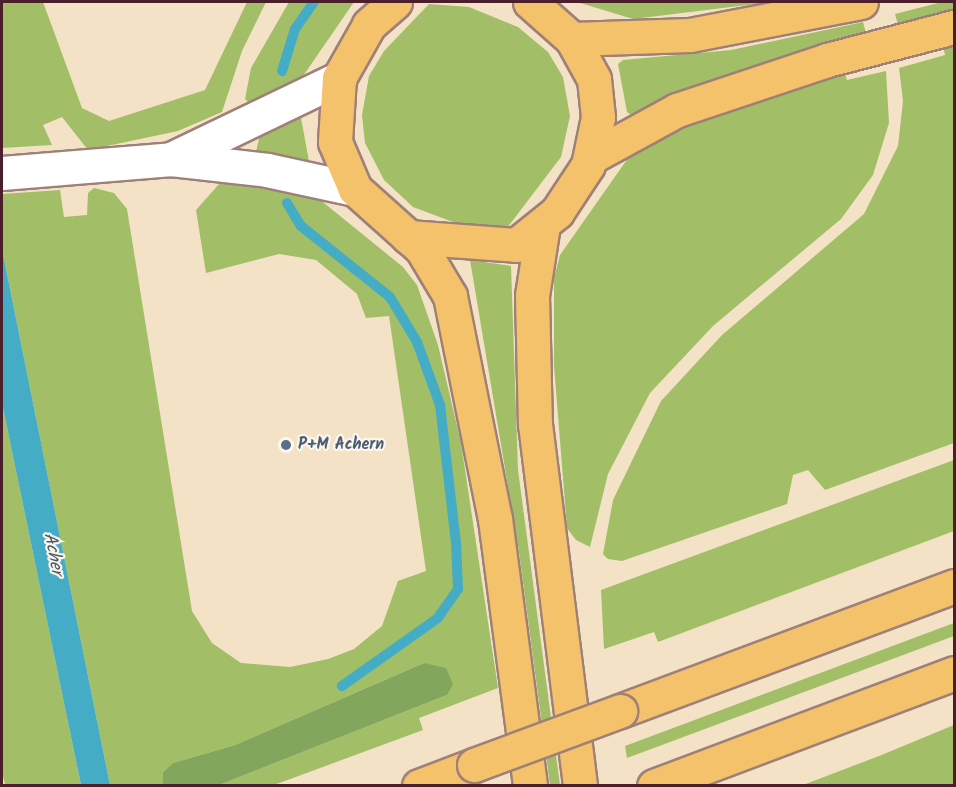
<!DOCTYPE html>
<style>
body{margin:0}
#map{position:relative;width:956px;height:787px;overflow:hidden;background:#f4e2c7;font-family:Kalam,sans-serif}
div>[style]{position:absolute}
.green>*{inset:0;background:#a2bf67}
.forest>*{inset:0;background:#81a65c}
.water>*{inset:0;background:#45acc5}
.stream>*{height:10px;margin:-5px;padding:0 5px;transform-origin:5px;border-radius:5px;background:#45acc5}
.roads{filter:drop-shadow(2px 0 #9f8079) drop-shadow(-2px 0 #9f8079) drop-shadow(0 2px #9f8079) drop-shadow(0 -2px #9f8079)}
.minor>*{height:33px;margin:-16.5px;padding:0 16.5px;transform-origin:16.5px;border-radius:16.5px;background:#fff}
.major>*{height:33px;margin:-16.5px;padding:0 16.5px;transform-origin:16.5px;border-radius:16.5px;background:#f3c26a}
.highway>*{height:33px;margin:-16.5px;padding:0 16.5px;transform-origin:16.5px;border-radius:16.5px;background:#f3c26a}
.bridges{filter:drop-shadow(2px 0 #9f8079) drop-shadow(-2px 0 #9f8079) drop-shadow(0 2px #9f8079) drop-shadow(0 -2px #9f8079)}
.highway-bridge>*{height:33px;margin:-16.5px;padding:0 16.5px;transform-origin:16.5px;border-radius:16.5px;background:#f3c26a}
.dots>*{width:16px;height:16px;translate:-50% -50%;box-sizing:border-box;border:3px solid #fbf7ec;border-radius:50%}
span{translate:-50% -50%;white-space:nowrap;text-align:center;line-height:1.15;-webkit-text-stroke:4.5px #fbf7ec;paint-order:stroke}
.service-label{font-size:16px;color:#4e5e75;font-weight:700}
.left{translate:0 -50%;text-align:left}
.water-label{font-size:18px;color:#485769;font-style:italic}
.frame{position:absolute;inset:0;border:3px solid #4a1f2b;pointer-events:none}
</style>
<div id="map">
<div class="green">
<div style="clip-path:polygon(2px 2px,43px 2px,82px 108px,109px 121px,205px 90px,247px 2px,266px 2px,242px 51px,222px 112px,178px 131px,88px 150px,62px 117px,43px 125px,52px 145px,2px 148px)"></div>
<div style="clip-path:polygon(289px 2px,354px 2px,301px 79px,252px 106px,245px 99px,251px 68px)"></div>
<div style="clip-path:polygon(577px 2px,772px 2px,633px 19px)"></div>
<div style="clip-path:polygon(942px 2px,954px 2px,954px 10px,898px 25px,895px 14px)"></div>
<div style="clip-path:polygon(429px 4px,469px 7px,518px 27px,548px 52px,563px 77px,570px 116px,561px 157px,507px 228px,469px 228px,413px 207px,384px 180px,365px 143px,362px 115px,369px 76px,384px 51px)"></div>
<div style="clip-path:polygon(863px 22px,866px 33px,787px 56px,631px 115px,627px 112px,618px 64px,623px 60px,731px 50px)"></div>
<div style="clip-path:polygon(954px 42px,954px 443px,825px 490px,808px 470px,793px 475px,787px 504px,622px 561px,608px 559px,603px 554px,613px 500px,661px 401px,722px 335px,864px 214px,898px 146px,903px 101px,899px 68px,945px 55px,943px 45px)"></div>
<div style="clip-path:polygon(844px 71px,847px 80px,886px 71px,889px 123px,873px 175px,841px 219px,713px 326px,650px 393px,608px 474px,590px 547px,576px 540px,567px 528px,554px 366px,554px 278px,560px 255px,633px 151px,666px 130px)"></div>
<div style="clip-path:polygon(301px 118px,309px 161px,256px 152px,260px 134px)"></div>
<div style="clip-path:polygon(220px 183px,308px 190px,403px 267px,417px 285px,438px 345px,461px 443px,498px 688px,419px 718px,423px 730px,274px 785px,219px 785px,447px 695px,424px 663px,235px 745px,173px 763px,163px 772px,163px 785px,110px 785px,2px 249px,2px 194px,60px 190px,64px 217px,87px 215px,88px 193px,94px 188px,114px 193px,127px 209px,192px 611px,212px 643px,241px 663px,290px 667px,328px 659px,354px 649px,382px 626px,398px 581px,426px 571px,389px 316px,366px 318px,357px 294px,316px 260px,279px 254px,206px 273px,196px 210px)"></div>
<div style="clip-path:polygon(470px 260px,511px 266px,518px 470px,560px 785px,550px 785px,519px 552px)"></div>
<div style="clip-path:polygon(2px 403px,81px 785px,5px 785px,2px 772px)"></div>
<div style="clip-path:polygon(954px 460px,954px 531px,658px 642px,654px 632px,604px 649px,601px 590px)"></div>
<div style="clip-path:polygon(954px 623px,954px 636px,627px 758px,625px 746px)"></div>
<div style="clip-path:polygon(954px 725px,954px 785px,803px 785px,879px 756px)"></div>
</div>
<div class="forest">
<div style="clip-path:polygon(424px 663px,446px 668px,453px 684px,447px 695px,219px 785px,163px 785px,163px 772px,173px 763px,235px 745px)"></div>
</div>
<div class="water">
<div style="clip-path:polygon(2px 249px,110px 785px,81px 785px,2px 403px)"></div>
</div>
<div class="stream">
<div style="left:282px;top:71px;width:44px;rotate:-72.8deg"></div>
<div style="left:295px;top:29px;width:33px;rotate:-55deg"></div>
<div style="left:287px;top:203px;width:27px;rotate:59deg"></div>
<div style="left:301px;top:226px;width:114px;rotate:38.6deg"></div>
<div style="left:390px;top:297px;width:52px;rotate:59deg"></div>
<div style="left:417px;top:342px;width:67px;rotate:69.9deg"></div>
<div style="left:440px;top:405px;width:139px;rotate:83.4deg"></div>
<div style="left:456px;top:543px;width:46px;rotate:87.5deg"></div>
<div style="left:458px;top:589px;width:35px;rotate:125deg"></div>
<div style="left:438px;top:618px;width:118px;rotate:144.7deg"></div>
</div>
<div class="roads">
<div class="minor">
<div style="left:171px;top:159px;width:187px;rotate:-25.7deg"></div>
<div style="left:2px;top:173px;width:170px;rotate:-4.7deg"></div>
<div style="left:171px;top:159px;width:97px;rotate:6.5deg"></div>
<div style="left:267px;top:170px;width:90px;rotate:12.2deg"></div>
</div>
<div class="major">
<div style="left:395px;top:2px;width:35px;rotate:139deg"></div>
<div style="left:369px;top:25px;width:61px;rotate:119.5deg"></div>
<div style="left:339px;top:78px;width:64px;rotate:93.6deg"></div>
<div style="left:335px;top:142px;width:51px;rotate:66.9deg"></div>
<div style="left:355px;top:189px;width:90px;rotate:41.8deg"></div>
<div style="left:422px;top:249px;width:55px;rotate:59.2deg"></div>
<div style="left:450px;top:296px;width:227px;rotate:78.6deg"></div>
<div style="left:495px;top:519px;width:269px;rotate:82.5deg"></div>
<div style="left:543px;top:225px;width:71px;rotate:98.9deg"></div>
<div style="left:532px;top:295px;width:129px;rotate:88.7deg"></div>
<div style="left:535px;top:424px;width:365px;rotate:82.9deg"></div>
<div style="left:408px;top:237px;width:108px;rotate:4.2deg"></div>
<div style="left:516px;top:245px;width:53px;rotate:-38.8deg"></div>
<div style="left:557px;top:212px;width:56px;rotate:-56.6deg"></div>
<div style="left:588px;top:165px;width:49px;rotate:-78.2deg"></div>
<div style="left:598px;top:117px;width:38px;rotate:-96deg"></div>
<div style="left:594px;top:79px;width:46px;rotate:-118.8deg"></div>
<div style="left:572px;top:39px;width:56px;rotate:-138.6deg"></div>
</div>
<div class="highway">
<div style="left:572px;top:39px;width:118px;rotate:-1.9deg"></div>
<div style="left:690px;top:35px;width:174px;rotate:-10.9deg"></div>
<div style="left:591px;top:157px;width:98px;rotate:-28.7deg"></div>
<div style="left:677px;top:110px;width:158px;rotate:-18.4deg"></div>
<div style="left:827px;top:60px;width:131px;rotate:-14.6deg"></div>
<div style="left:620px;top:711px;width:357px;rotate:-20.5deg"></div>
<div style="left:419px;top:786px;width:59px;rotate:-20.9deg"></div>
<div style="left:654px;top:786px;width:321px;rotate:-20.6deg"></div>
</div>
</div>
<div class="bridges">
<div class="highway-bridge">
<div style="left:474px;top:765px;width:156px;rotate:-20.3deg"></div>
</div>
</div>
<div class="dots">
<div style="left:286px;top:445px;background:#5c6f8a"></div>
</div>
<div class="service-label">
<span class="left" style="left:298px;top:445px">P+M Achern</span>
</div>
<div class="water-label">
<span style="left:52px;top:554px;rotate:79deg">Acher</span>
</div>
<div class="frame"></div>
</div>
